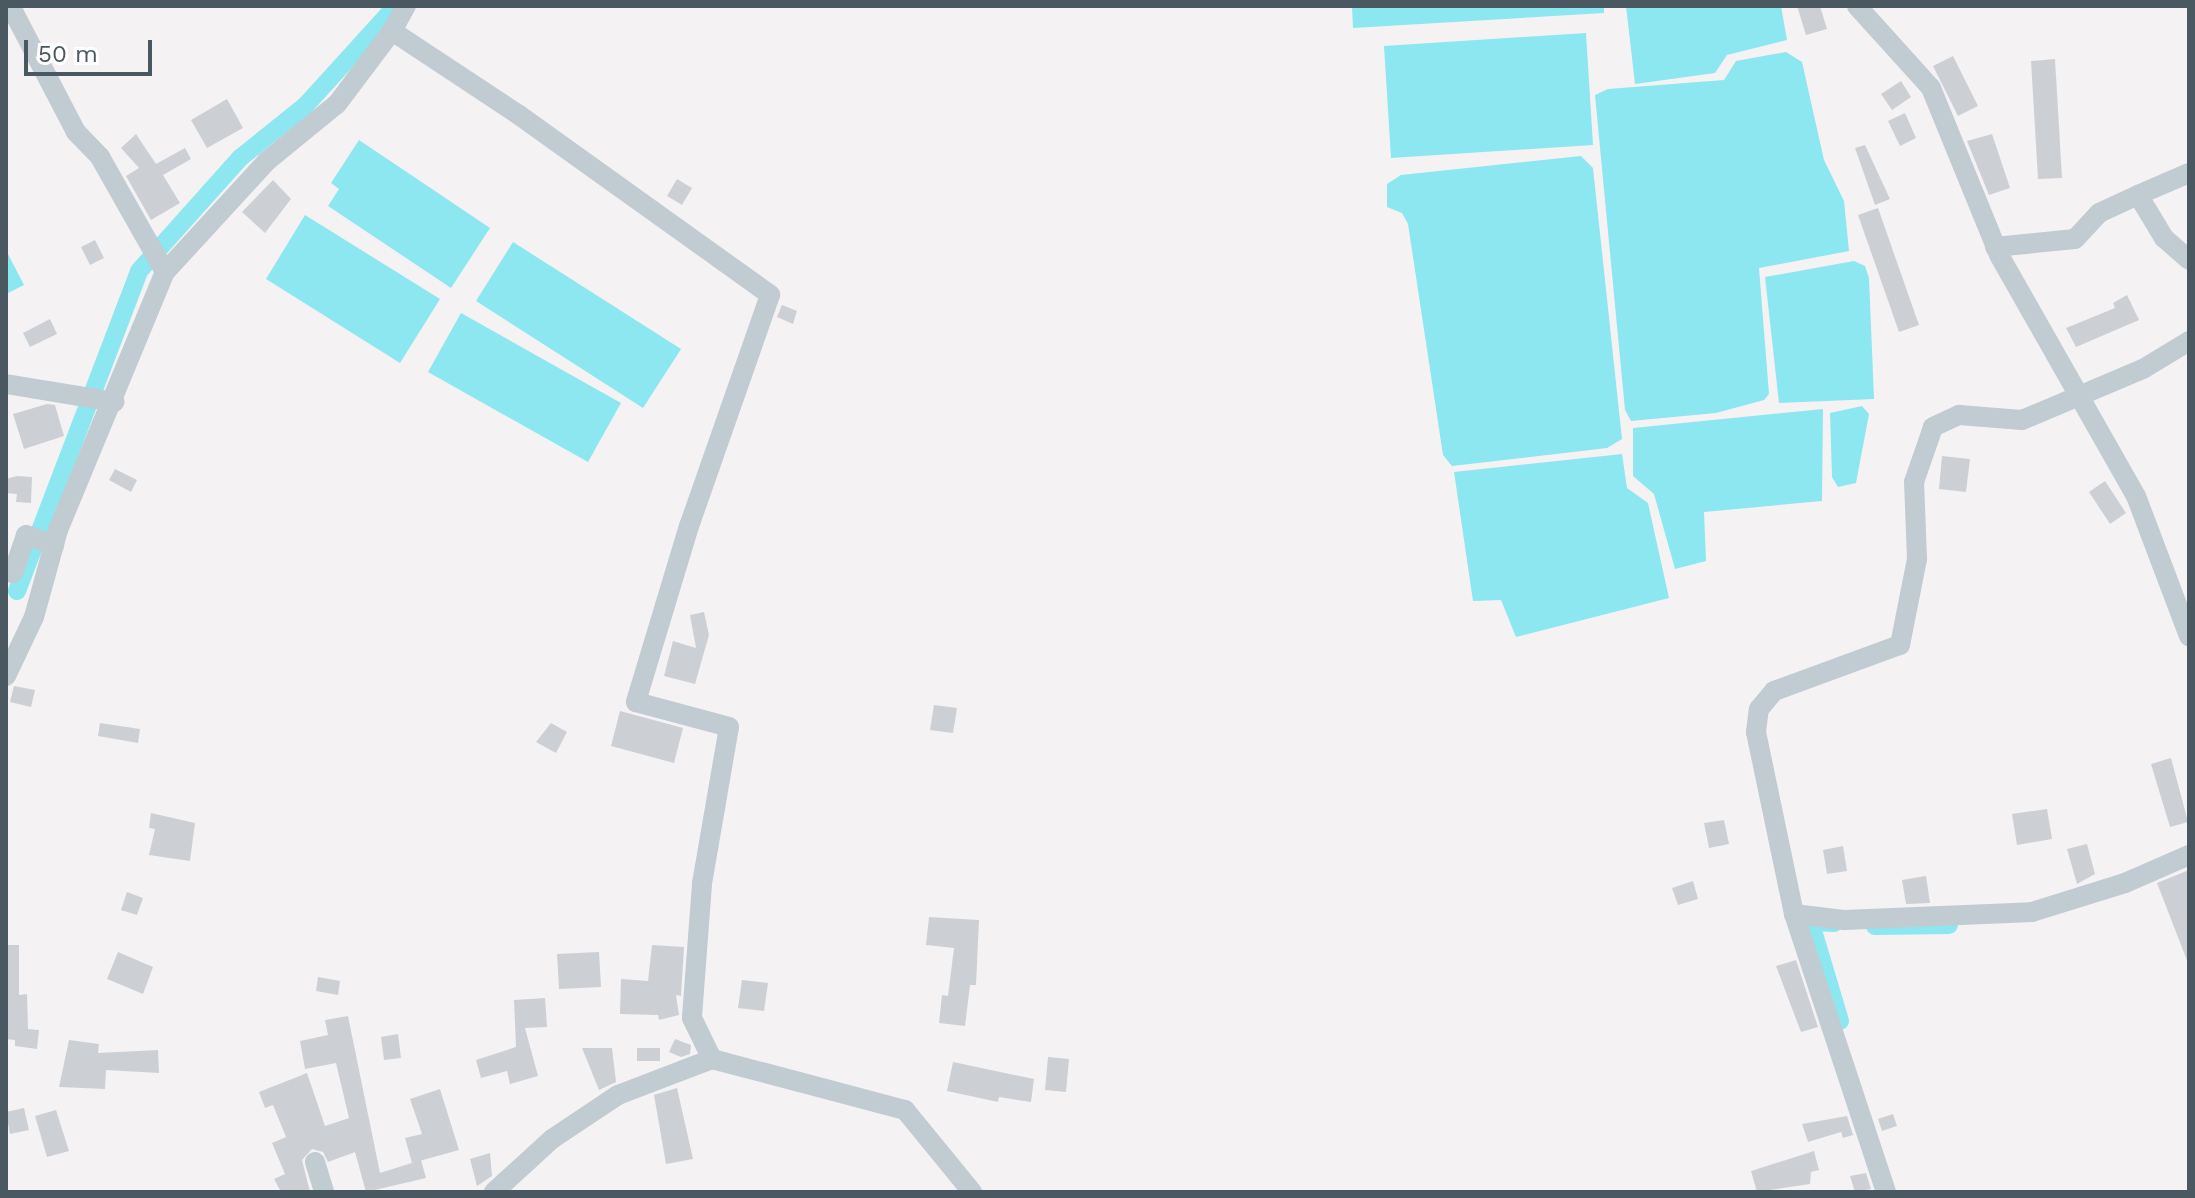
<!DOCTYPE html>
<style>
body{margin:0}
#map{position:relative;width:2195px;height:1198px;overflow:hidden;background:#f5f2f3;font-family:"Work Sans",sans-serif}
div>[style]{position:absolute}
.water>*{inset:0;background:#8ce7f1}
.canal>*{height:18px;margin:-9px;padding:0 9px;transform-origin:9px;border-radius:9px;background:#8ce7f1}
.building>*{inset:0;background:#ccd0d5}
.street>*{height:20px;margin:-10px;padding:0 10px;transform-origin:10px;border-radius:10px;background:#c0cbd2}
span{translate:-50% -50%;white-space:nowrap;text-align:center;line-height:1.15;-webkit-text-stroke:6px #fff;paint-order:stroke}
.frame{position:absolute;inset:0;border:8px solid #495861;pointer-events:none}
.scale{position:absolute;left:24px;top:40px;width:128px;height:36px;box-sizing:border-box;border:4px solid #495861;border-top:0;padding-left:10px;font-size:24px;line-height:28px;white-space:nowrap;color:#495861;-webkit-text-stroke:6px #fff;paint-order:stroke}
</style>
<div id="map">
<div class="water">
<div style="clip-path:polygon(1352px 6px,1604px 6px,1604px 13px,1353px 28px)"></div>
<div style="clip-path:polygon(1626px 6px,1781px 6px,1787px 40px,1727px 55px,1715px 73px,1635px 84px)"></div>
<div style="clip-path:polygon(1586px 33px,1593px 145px,1391px 158px,1384px 46px)"></div>
<div style="clip-path:polygon(1786px 52px,1802px 62px,1824px 160px,1844px 201px,1849px 251px,1759px 268px,1769px 394px,1764px 400px,1716px 413px,1631px 421px,1625px 410px,1595px 95px,1608px 89px,1724px 80px,1736px 61px)"></div>
<div style="clip-path:polygon(359px 140px,490px 228px,451px 288px,328px 206px,339px 189px,331px 183px)"></div>
<div style="clip-path:polygon(1581px 156px,1593px 168px,1622px 439px,1607px 448px,1452px 466px,1443px 455px,1408px 224px,1402px 213px,1387px 207px,1387px 184px,1401px 175px)"></div>
<div style="clip-path:polygon(305px 215px,440px 299px,400px 363px,266px 279px)"></div>
<div style="clip-path:polygon(513px 242px,681px 349px,643px 408px,476px 301px)"></div>
<div style="clip-path:polygon(8px 254px,24px 285px,6px 294px,6px 255px)"></div>
<div style="clip-path:polygon(1854px 261px,1865px 266px,1869px 278px,1874px 399px,1779px 403px,1765px 277px)"></div>
<div style="clip-path:polygon(461px 313px,621px 403px,588px 462px,428px 372px)"></div>
<div style="clip-path:polygon(1862px 406px,1869px 414px,1856px 483px,1838px 487px,1832px 477px,1830px 413px)"></div>
<div style="clip-path:polygon(1823px 409px,1822px 501px,1704px 512px,1706px 561px,1675px 569px,1654px 494px,1633px 476px,1633px 428px)"></div>
<div style="clip-path:polygon(1622px 454px,1627px 488px,1648px 503px,1669px 598px,1516px 637px,1501px 600px,1473px 601px,1454px 472px)"></div>
</div>
<div class="canal">
<div style="left:17px;top:591px;width:342px;rotate:-69.1deg"></div>
<div style="left:139px;top:271px;width:152px;rotate:-48.2deg"></div>
<div style="left:240px;top:158px;width:83px;rotate:-38.7deg"></div>
<div style="left:305px;top:106px;width:135px;rotate:-47.7deg"></div>
<div style="left:1834px;top:923px;width:17px;rotate:-177deg"></div>
<div style="left:1817px;top:922px;width:7px;rotate:135deg"></div>
<div style="left:1812px;top:927px;width:98px;rotate:73.4deg"></div>
<div style="left:1875px;top:926px;width:74px;rotate:-0.8deg"></div>
</div>
<div class="building">
<div style="clip-path:polygon(1797px 6px,1820px 6px,1827px 29px,1806px 35px)"></div>
<div style="clip-path:polygon(1953px 56px,1978px 106px,1958px 116px,1933px 66px)"></div>
<div style="clip-path:polygon(2055px 59px,2062px 178px,2038px 179px,2031px 61px)"></div>
<div style="clip-path:polygon(1901px 81px,1911px 97px,1892px 110px,1881px 94px)"></div>
<div style="clip-path:polygon(227px 99px,243px 128px,207px 148px,191px 120px)"></div>
<div style="clip-path:polygon(1905px 113px,1916px 138px,1900px 146px,1888px 121px)"></div>
<div style="clip-path:polygon(136px 134px,156px 164px,185px 148px,191px 159px,163px 175px,180px 203px,151px 220px,126px 176px,139px 168px,121px 148px)"></div>
<div style="clip-path:polygon(1992px 134px,2010px 188px,1989px 195px,1967px 141px)"></div>
<div style="clip-path:polygon(1865px 145px,1890px 199px,1875px 205px,1855px 148px)"></div>
<div style="clip-path:polygon(677px 179px,692px 188px,682px 205px,667px 196px)"></div>
<div style="clip-path:polygon(273px 180px,291px 199px,265px 233px,242px 212px)"></div>
<div style="clip-path:polygon(1878px 208px,1919px 325px,1899px 332px,1858px 215px)"></div>
<div style="clip-path:polygon(95px 240px,104px 258px,90px 265px,81px 247px)"></div>
<div style="clip-path:polygon(2127px 295px,2139px 320px,2076px 347px,2066px 328px,2115px 308px,2113px 303px)"></div>
<div style="clip-path:polygon(782px 305px,797px 311px,793px 324px,777px 317px)"></div>
<div style="clip-path:polygon(50px 319px,57px 334px,30px 347px,23px 333px)"></div>
<div style="clip-path:polygon(47px 404px,55px 405px,64px 436px,24px 449px,13px 414px)"></div>
<div style="clip-path:polygon(1942px 456px,1970px 459px,1966px 492px,1939px 489px)"></div>
<div style="clip-path:polygon(115px 469px,137px 480px,131px 492px,109px 480px)"></div>
<div style="clip-path:polygon(17px 476px,32px 477px,31px 503px,16px 502px,17px 494px,6px 493px,6px 479px)"></div>
<div style="clip-path:polygon(2105px 481px,2126px 513px,2110px 524px,2089px 492px)"></div>
<div style="clip-path:polygon(704px 612px,709px 635px,695px 684px,664px 676px,673px 641px,696px 648px,690px 615px)"></div>
<div style="clip-path:polygon(14px 686px,35px 690px,31px 707px,10px 702px)"></div>
<div style="clip-path:polygon(934px 705px,957px 708px,953px 733px,930px 730px)"></div>
<div style="clip-path:polygon(620px 711px,683px 728px,674px 763px,611px 746px)"></div>
<div style="clip-path:polygon(100px 723px,140px 729px,138px 743px,98px 736px)"></div>
<div style="clip-path:polygon(551px 723px,567px 732px,556px 753px,536px 742px)"></div>
<div style="clip-path:polygon(2171px 758px,2188px 822px,2170px 827px,2151px 764px)"></div>
<div style="clip-path:polygon(2047px 809px,2052px 839px,2017px 845px,2012px 814px)"></div>
<div style="clip-path:polygon(151px 813px,195px 823px,190px 861px,149px 855px,155px 829px,149px 828px)"></div>
<div style="clip-path:polygon(1724px 820px,1729px 844px,1709px 848px,1704px 823px)"></div>
<div style="clip-path:polygon(2087px 844px,2095px 874px,2077px 884px,2067px 849px)"></div>
<div style="clip-path:polygon(1843px 846px,1847px 871px,1827px 874px,1823px 850px)"></div>
<div style="clip-path:polygon(2189px 870px,2189px 962px,2188px 963px,2157px 883px)"></div>
<div style="clip-path:polygon(1926px 876px,1930px 903px,1906px 904px,1902px 880px)"></div>
<div style="clip-path:polygon(1693px 881px,1698px 899px,1678px 905px,1672px 888px)"></div>
<div style="clip-path:polygon(127px 892px,143px 898px,137px 915px,121px 910px)"></div>
<div style="clip-path:polygon(929px 917px,979px 920px,976px 985px,970px 985px,965px 1026px,939px 1023px,942px 995px,948px 996px,954px 948px,926px 945px)"></div>
<div style="clip-path:polygon(6px 945px,19px 945px,19px 995px,27px 994px,28px 1029px,39px 1030px,37px 1049px,15px 1046px,15px 1040px,6px 1039px)"></div>
<div style="clip-path:polygon(652px 945px,684px 947px,681px 996px,676px 995px,679px 1015px,659px 1020px,658px 1015px,620px 1014px,621px 979px,648px 981px)"></div>
<div style="clip-path:polygon(118px 952px,153px 967px,143px 994px,107px 979px)"></div>
<div style="clip-path:polygon(599px 952px,601px 987px,559px 989px,557px 954px)"></div>
<div style="clip-path:polygon(1796px 960px,1818px 1027px,1801px 1032px,1776px 966px)"></div>
<div style="clip-path:polygon(318px 977px,340px 981px,338px 995px,316px 991px)"></div>
<div style="clip-path:polygon(742px 980px,768px 983px,764px 1011px,738px 1008px)"></div>
<div style="clip-path:polygon(545px 998px,547px 1027px,525px 1028px,538px 1076px,510px 1084px,507px 1071px,481px 1078px,476px 1060px,516px 1047px,514px 1000px)"></div>
<div style="clip-path:polygon(348px 1016px,380px 1173px,421px 1160px,426px 1178px,366px 1192px,355px 1152px,328px 1162px,323px 1152px,312px 1149px,302px 1160px,310px 1192px,281px 1192px,274px 1179px,285px 1174px,272px 1143px,286px 1137px,273px 1105px,265px 1108px,259px 1092px,307px 1073px,325px 1126px,349px 1118px,336px 1063px,305px 1069px,300px 1041px,328px 1035px,325px 1020px)"></div>
<div style="clip-path:polygon(398px 1034px,401px 1058px,384px 1060px,381px 1037px)"></div>
<div style="clip-path:polygon(675px 1039px,691px 1045px,690px 1054px,681px 1057px,669px 1052px)"></div>
<div style="clip-path:polygon(69px 1040px,99px 1044px,98px 1053px,158px 1050px,159px 1073px,106px 1070px,105px 1089px,59px 1087px)"></div>
<div style="clip-path:polygon(582px 1048px,612px 1048px,616px 1082px,599px 1090px)"></div>
<div style="clip-path:polygon(637px 1048px,660px 1048px,660px 1061px,637px 1061px)"></div>
<div style="clip-path:polygon(1048px 1057px,1069px 1059px,1066px 1092px,1045px 1090px)"></div>
<div style="clip-path:polygon(953px 1062px,1034px 1079px,1031px 1102px,999px 1097px,998px 1102px,947px 1091px)"></div>
<div style="clip-path:polygon(677px 1088px,693px 1159px,666px 1164px,654px 1095px)"></div>
<div style="clip-path:polygon(440px 1089px,459px 1150px,412px 1163px,405px 1138px,422px 1134px,410px 1099px)"></div>
<div style="clip-path:polygon(24px 1108px,29px 1130px,10px 1134px,6px 1112px)"></div>
<div style="clip-path:polygon(56px 1110px,69px 1151px,47px 1157px,35px 1116px)"></div>
<div style="clip-path:polygon(1893px 1114px,1897px 1126px,1882px 1131px,1878px 1119px)"></div>
<div style="clip-path:polygon(1847px 1116px,1853px 1135px,1843px 1138px,1841px 1132px,1808px 1142px,1802px 1124px)"></div>
<div style="clip-path:polygon(1814px 1151px,1819px 1170px,1811px 1172px,1810px 1184px,1757px 1192px,1751px 1171px)"></div>
<div style="clip-path:polygon(490px 1153px,492px 1176px,477px 1186px,470px 1159px)"></div>
<div style="clip-path:polygon(1866px 1173px,1871px 1189px,1855px 1192px,1850px 1176px)"></div>
</div>
<div class="street">
<div style="left:1857px;top:6px;width:110px;rotate:47.9deg"></div>
<div style="left:1931px;top:88px;width:180px;rotate:67.8deg"></div>
<div style="left:1999px;top:255px;width:277px;rotate:60.4deg"></div>
<div style="left:2136px;top:496px;width:150px;rotate:69.3deg"></div>
<div style="left:6px;top:14px;width:8px;rotate:-23deg"></div>
<div style="left:13px;top:11px;width:136px;rotate:62.5deg"></div>
<div style="left:76px;top:132px;width:35px;rotate:46deg"></div>
<div style="left:100px;top:157px;width:132px;rotate:60.5deg"></div>
<div style="left:392px;top:31px;width:29px;rotate:-61deg"></div>
<div style="left:2189px;top:173px;width:56px;rotate:156.7deg"></div>
<div style="left:2138px;top:195px;width:50px;rotate:58.8deg"></div>
<div style="left:2164px;top:238px;width:33px;rotate:41deg"></div>
<div style="left:1995px;top:247px;width:80px;rotate:-5.7deg"></div>
<div style="left:2075px;top:239px;width:35px;rotate:-47deg"></div>
<div style="left:2099px;top:213px;width:43px;rotate:-24.8deg"></div>
<div style="left:6px;top:384px;width:110px;rotate:9.4deg"></div>
<div style="left:6px;top:571px;width:7px;rotate:16deg"></div>
<div style="left:13px;top:573px;width:40px;rotate:-71.1deg"></div>
<div style="left:26px;top:535px;width:30px;rotate:20deg"></div>
<div style="left:6px;top:676px;width:65px;rotate:-64.6deg"></div>
<div style="left:34px;top:617px;width:90px;rotate:-74.6deg"></div>
<div style="left:58px;top:530px;width:279px;rotate:-67.5deg"></div>
<div style="left:165px;top:272px;width:151px;rotate:-47.4deg"></div>
<div style="left:267px;top:161px;width:90px;rotate:-39.2deg"></div>
<div style="left:337px;top:104px;width:91px;rotate:-53deg"></div>
<div style="left:392px;top:31px;width:152px;rotate:33.5deg"></div>
<div style="left:519px;top:115px;width:309px;rotate:35.6deg"></div>
<div style="left:770px;top:295px;width:245px;rotate:109.3deg"></div>
<div style="left:689px;top:526px;width:184px;rotate:106.8deg"></div>
<div style="left:636px;top:702px;width:96px;rotate:15deg"></div>
<div style="left:729px;top:727px;width:159px;rotate:99.8deg"></div>
<div style="left:702px;top:884px;width:134px;rotate:94.3deg"></div>
<div style="left:692px;top:1018px;width:46px;rotate:64deg"></div>
<div style="left:1794px;top:914px;width:50px;rotate:6.8deg"></div>
<div style="left:1844px;top:920px;width:188px;rotate:-2.4deg"></div>
<div style="left:2032px;top:912px;width:97px;rotate:-17.3deg"></div>
<div style="left:2125px;top:883px;width:70px;rotate:-23.6deg"></div>
<div style="left:315px;top:1162px;width:31px;rotate:73deg"></div>
<div style="left:494px;top:1192px;width:79px;rotate:-42.4deg"></div>
<div style="left:552px;top:1139px;width:79px;rotate:-33.7deg"></div>
<div style="left:618px;top:1095px;width:101px;rotate:-21deg"></div>
<div style="left:712px;top:1059px;width:200px;rotate:14.8deg"></div>
<div style="left:905px;top:1110px;width:106px;rotate:50.7deg"></div>
<div style="left:1886px;top:1192px;width:293px;rotate:-108.3deg"></div>
<div style="left:1794px;top:914px;width:186px;rotate:-101.8deg"></div>
<div style="left:1756px;top:732px;width:23px;rotate:-83deg"></div>
<div style="left:1759px;top:709px;width:23px;rotate:-50deg"></div>
<div style="left:1774px;top:691px;width:134px;rotate:-20.1deg"></div>
<div style="left:1900px;top:645px;width:88px;rotate:-78.8deg"></div>
<div style="left:1917px;top:559px;width:77px;rotate:-92.2deg"></div>
<div style="left:1914px;top:482px;width:58px;rotate:-70.9deg"></div>
<div style="left:1933px;top:427px;width:29px;rotate:-25deg"></div>
<div style="left:1959px;top:415px;width:63px;rotate:4.5deg"></div>
<div style="left:2022px;top:420px;width:131px;rotate:-22.9deg"></div>
<div style="left:2143px;top:369px;width:54px;rotate:-31.3deg"></div>
</div>
<div class="frame"></div>
<div class="scale">50 m</div>
</div>
